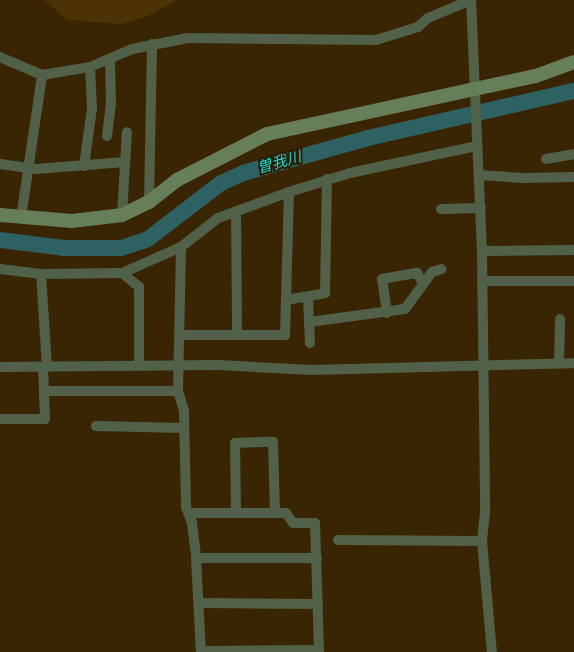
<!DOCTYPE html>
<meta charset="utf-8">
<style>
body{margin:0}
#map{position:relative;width:574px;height:652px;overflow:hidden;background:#392504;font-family:"PT Sans","Noto Sans JP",sans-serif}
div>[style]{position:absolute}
.green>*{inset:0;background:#4c3205}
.river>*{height:16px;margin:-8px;padding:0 8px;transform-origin:8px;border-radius:8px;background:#2e6262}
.street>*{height:10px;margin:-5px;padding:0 5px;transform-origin:5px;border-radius:5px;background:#516048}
.secondary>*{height:14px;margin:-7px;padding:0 7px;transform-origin:7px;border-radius:7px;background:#667e59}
span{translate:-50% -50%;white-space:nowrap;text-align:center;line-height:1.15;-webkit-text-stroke:4px #2e1b00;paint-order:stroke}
.water-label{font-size:15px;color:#12dada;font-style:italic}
</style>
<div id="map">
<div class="green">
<div style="clip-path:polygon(44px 0,177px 0,148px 16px,122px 24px,67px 20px)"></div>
</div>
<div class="river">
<div style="left:0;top:240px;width:64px;rotate:7.1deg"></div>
<div style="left:64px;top:248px;width:57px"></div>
<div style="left:121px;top:248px;width:28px;rotate:-18deg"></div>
<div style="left:148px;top:239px;width:92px;rotate:-37.5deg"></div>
<div style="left:221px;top:183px;width:24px;rotate:-24deg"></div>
<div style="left:243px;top:173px;width:130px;rotate:-15.6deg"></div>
<div style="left:368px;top:138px;width:211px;rotate:-12.9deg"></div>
</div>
<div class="street">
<div style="left:471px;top:0;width:251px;rotate:87.5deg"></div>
<div style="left:482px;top:251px;width:261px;rotate:89.3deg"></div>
<div style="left:485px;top:512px;width:29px;rotate:96deg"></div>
<div style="left:482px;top:541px;width:111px;rotate:84.9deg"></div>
<div style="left:0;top:57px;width:46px;rotate:23.2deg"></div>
<div style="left:42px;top:75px;width:49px;rotate:-9.5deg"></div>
<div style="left:90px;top:67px;width:46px;rotate:-23.2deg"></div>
<div style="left:132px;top:49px;width:57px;rotate:-11.1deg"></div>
<div style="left:188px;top:38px;width:188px;rotate:0.6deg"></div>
<div style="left:376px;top:40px;width:44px;rotate:-17.2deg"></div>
<div style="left:418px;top:27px;width:13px;rotate:-42deg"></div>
<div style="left:428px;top:18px;width:47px;rotate:-22.7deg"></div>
<div style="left:107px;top:136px;width:32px;rotate:-83deg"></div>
<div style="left:111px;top:104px;width:45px;rotate:-91.3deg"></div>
<div style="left:546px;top:159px;width:28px;rotate:-10deg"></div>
<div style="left:0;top:164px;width:36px;rotate:8deg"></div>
<div style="left:36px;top:169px;width:89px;rotate:-4.5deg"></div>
<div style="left:84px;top:166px;width:59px;rotate:-82.1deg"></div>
<div style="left:92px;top:108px;width:41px;rotate:-92.8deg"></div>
<div style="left:479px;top:175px;width:45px;rotate:3.8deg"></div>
<div style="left:524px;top:178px;width:50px;rotate:-1.1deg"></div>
<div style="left:149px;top:202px;width:158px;rotate:-88.9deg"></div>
<div style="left:441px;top:209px;width:40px;rotate:-1.4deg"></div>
<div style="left:236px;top:211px;width:124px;rotate:89.5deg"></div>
<div style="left:122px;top:215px;width:83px;rotate:-86.6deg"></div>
<div style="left:21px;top:218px;width:145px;rotate:-81.6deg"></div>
<div style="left:181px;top:247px;width:144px;rotate:91.2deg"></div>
<div style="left:178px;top:391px;width:21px;rotate:73deg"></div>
<div style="left:184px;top:411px;width:96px;rotate:88.8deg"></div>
<div style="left:186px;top:507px;width:17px;rotate:69deg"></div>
<div style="left:192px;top:523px;width:35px;rotate:83deg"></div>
<div style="left:196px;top:558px;width:94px;rotate:87deg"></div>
<div style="left:482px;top:251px;width:92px;rotate:-0.6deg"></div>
<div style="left:0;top:269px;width:41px;rotate:7deg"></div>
<div style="left:41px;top:274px;width:81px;rotate:-0.7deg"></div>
<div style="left:122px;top:273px;width:64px;rotate:-23.8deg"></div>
<div style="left:181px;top:247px;width:47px;rotate:-38.1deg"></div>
<div style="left:218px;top:218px;width:76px;rotate:-20.1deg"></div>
<div style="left:289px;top:192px;width:64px;rotate:-17.3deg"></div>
<div style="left:350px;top:173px;width:130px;rotate:-12deg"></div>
<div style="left:122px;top:273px;width:22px;rotate:39deg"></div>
<div style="left:139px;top:287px;width:79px;rotate:90deg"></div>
<div style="left:41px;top:274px;width:92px;rotate:86.3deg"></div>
<div style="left:482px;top:281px;width:92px"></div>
<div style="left:308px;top:298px;width:45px;rotate:87.5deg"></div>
<div style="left:286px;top:300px;width:40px;rotate:-10deg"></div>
<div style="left:325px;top:293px;width:114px;rotate:-89deg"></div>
<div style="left:387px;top:313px;width:34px;rotate:-98deg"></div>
<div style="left:382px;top:279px;width:36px;rotate:-10deg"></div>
<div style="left:417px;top:273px;width:12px;rotate:59deg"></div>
<div style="left:309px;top:322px;width:97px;rotate:-7.7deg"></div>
<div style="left:405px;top:309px;width:46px;rotate:-53.9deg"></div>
<div style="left:432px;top:272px;width:10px;rotate:-17deg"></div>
<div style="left:180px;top:335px;width:105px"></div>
<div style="left:285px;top:335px;width:143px;rotate:-88.4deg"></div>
<div style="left:559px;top:363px;width:44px;rotate:-88.7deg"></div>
<div style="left:0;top:367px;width:219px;rotate:-0.5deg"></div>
<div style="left:219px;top:365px;width:93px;rotate:3.1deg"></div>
<div style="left:312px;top:370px;width:262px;rotate:-1.5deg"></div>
<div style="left:44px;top:391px;width:134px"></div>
<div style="left:0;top:419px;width:45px"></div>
<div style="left:45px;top:419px;width:53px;rotate:-92.2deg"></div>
<div style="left:96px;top:426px;width:88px;rotate:1.3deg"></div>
<div style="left:188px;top:513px;width:98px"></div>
<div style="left:286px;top:513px;width:12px;rotate:55deg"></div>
<div style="left:293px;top:523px;width:22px"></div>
<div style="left:315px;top:523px;width:127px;rotate:88.2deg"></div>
<div style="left:319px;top:650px;width:118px;rotate:179.5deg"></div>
<div style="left:236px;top:513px;width:70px;rotate:-90.8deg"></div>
<div style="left:235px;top:443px;width:38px;rotate:-2deg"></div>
<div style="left:273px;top:442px;width:70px;rotate:88.4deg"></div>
<div style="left:338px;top:540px;width:144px;rotate:0.4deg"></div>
<div style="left:196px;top:558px;width:121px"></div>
<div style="left:200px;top:603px;width:118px;rotate:0.5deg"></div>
</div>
<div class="secondary">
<div style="left:0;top:215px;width:72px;rotate:4.8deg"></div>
<div style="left:72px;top:221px;width:50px;rotate:-6.8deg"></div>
<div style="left:122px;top:215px;width:30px;rotate:-26deg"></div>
<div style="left:149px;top:202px;width:36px;rotate:-38deg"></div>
<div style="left:177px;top:180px;width:101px;rotate:-27.1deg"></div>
<div style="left:267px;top:134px;width:275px;rotate:-12.2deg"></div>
<div style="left:536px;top:76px;width:40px;rotate:-20.2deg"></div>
</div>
<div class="water-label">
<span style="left:279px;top:162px;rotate:-16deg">曽我川</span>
</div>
</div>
